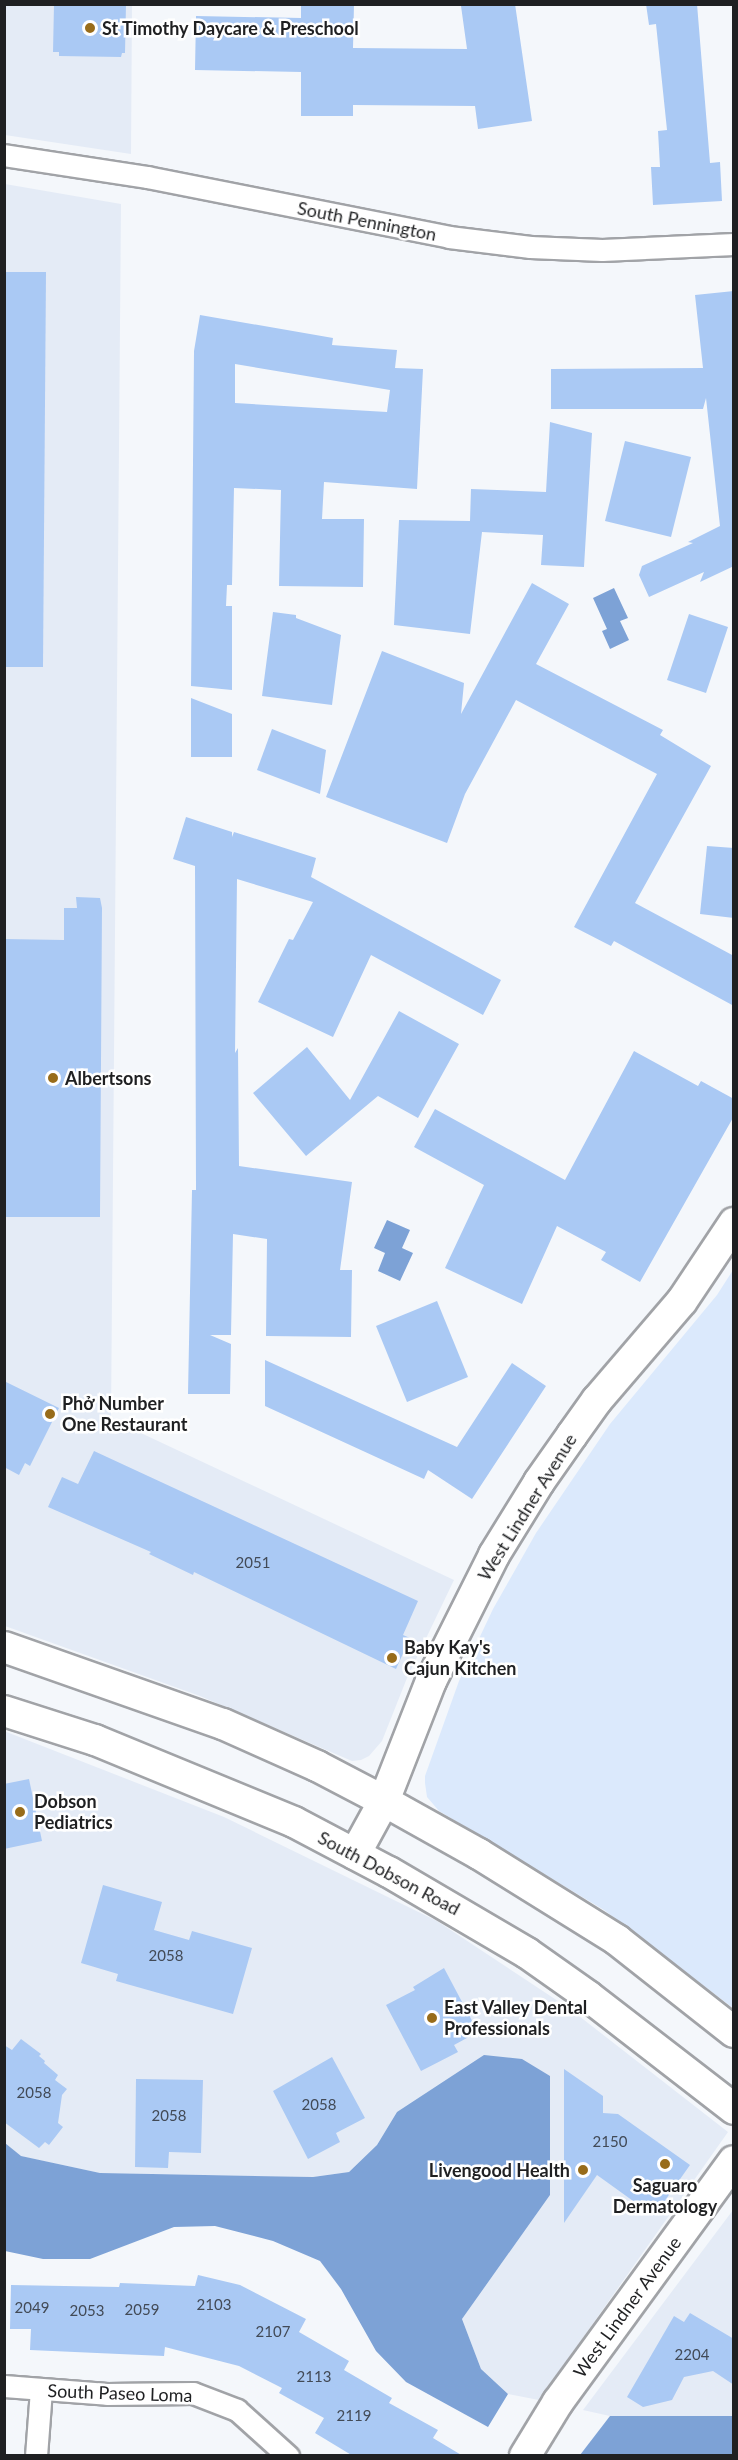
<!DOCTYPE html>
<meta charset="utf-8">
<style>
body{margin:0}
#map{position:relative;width:738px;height:2460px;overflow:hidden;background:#f4f7fb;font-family:Lato,sans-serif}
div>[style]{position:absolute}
.built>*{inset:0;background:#e4ebf6}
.green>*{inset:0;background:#dbe9fc}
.water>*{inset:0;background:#7da2d6}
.building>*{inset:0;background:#aac9f4}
.roads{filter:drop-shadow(2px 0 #a1a3a7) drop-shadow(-2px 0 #a1a3a7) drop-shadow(0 2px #a1a3a7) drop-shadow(0 -2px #a1a3a7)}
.street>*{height:21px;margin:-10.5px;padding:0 10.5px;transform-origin:10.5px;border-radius:10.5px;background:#fff}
.secondary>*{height:30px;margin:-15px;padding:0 15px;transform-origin:15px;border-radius:15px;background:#fff}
.dots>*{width:16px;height:16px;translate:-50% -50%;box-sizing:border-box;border:3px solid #fff;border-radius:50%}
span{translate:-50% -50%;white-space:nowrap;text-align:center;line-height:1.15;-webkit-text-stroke:5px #fff;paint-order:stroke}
.number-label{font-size:15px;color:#424a56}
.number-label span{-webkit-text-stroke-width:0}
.poi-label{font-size:18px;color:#1f2022;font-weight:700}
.left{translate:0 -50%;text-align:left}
.right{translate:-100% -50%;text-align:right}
.street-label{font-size:18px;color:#1f2022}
.frame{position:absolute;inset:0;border:6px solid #1f2022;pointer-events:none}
</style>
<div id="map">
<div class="built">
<div style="clip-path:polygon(5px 5px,132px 5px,131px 154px,5px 135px)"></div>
<div style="clip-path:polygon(5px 184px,121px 204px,111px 1419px,454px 1580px,407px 1678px,382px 1741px,369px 1756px,361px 1760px,352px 1761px,200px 1696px,5px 1626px)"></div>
<div style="clip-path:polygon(4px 1731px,224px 1817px,437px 1921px,570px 2009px,728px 2132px,539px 2400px,508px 2394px,481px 2369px,462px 2319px,550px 2195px,397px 2112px,377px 2145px,349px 2172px,313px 2177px,100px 2173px,20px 2156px,5px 2143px)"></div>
<div style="clip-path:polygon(733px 2210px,733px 2416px,610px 2416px,583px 2410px)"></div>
</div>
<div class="green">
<div style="clip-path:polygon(733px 1270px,733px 2008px,604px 1910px,439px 1811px,427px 1797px,425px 1783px,425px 1776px,459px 1681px,493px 1609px,536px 1533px,610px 1424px,717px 1295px)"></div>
</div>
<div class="water">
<div style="clip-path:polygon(614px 588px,628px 618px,620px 621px,629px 640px,610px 649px,602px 631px,607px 629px,593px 598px)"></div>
<div style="clip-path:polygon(387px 1220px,410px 1230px,402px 1248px,413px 1253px,400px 1281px,378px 1271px,385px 1253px,374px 1248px)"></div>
<div style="clip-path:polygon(484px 2055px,522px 2059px,550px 2076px,550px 2195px,462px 2319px,481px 2369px,508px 2394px,488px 2427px,406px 2382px,376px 2351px,341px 2289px,320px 2261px,273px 2241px,215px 2226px,174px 2227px,90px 2259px,43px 2259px,5px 2251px,5px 2143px,21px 2156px,100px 2173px,313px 2177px,349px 2172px,377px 2145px,397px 2112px)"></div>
<div style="clip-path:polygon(610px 2416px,733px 2416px,733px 2455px,580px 2455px)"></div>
</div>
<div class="building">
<div style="clip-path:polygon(54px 4px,126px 4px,125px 53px,122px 53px,121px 57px,59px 56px,59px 52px,53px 52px)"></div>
<div style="clip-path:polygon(301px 4px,354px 4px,353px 48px,467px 49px,461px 6px,515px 4px,532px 121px,478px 129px,475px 106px,353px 105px,353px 116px,301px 116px,301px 72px,195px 70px,196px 16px,301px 18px)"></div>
<div style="clip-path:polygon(646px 4px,697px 4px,710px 163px,720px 162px,722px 201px,653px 205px,651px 167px,660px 167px,658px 131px,667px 130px,656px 24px,649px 25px)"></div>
<div style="clip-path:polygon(4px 272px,46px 272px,43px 667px,4px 667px)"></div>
<div style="clip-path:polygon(734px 291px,734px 566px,700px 582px,704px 572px,649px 597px,639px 575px,642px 566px,693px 543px,688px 542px,720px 526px,706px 398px,703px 409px,551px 409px,551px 369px,703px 368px,695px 295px)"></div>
<div style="clip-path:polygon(evenodd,200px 315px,333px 338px,332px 345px,397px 350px,395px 368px,423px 369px,417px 489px,324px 482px,322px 519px,364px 519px,363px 587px,279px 586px,281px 490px,234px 488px,232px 585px,227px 585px,226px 606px,232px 606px,232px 690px,191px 686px,194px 351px,200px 315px,235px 364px,390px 390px,387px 412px,235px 403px,235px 364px)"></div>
<div style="clip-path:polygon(550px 422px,592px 433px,584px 567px,541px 565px,543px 535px,482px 532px,470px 634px,394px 625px,399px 520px,470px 521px,471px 489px,546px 492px)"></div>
<div style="clip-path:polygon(625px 441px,691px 457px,671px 537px,605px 521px)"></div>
<div style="clip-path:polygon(532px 583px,569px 604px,536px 664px,663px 730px,660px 735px,711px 766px,635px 903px,734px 956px,734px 1006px,614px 941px,611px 946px,574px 927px,657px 774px,516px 700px,465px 794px,447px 843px,326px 797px,382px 651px,464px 683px,461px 714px)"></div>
<div style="clip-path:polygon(273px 612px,296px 615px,296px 618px,341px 635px,332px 705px,262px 696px)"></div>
<div style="clip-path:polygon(689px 614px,728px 627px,706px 693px,667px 680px)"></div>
<div style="clip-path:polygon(191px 698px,232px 714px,232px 757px,191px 757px)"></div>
<div style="clip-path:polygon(272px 729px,326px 750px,320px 794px,257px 770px)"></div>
<div style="clip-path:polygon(186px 817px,232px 832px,232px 837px,234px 832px,316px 858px,311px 877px,501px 980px,483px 1015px,371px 955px,333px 1037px,258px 1002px,289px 939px,293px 940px,313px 902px,237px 879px,235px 1053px,238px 1048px,239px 1166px,352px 1182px,340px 1270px,352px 1270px,351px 1337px,266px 1336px,267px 1239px,233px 1234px,231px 1335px,210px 1335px,231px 1344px,230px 1394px,188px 1394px,192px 1190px,196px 1190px,195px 866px,173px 859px)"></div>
<div style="clip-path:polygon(707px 846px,734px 848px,734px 918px,700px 914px)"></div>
<div style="clip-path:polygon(76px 897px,100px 898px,102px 908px,100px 1217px,4px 1217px,4px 939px,64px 940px,64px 908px,77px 908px)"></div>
<div style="clip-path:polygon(399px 1011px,459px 1044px,418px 1118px,378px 1096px,306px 1156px,253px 1093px,307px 1047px,350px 1100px)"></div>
<div style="clip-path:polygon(634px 1051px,698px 1086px,701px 1081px,734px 1099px,734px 1116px,640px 1282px,601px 1260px,606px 1252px,557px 1226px,522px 1304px,445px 1268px,484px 1185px,414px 1147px,435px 1109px,565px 1180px)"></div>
<div style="clip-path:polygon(437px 1301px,468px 1377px,407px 1402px,376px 1326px)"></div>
<div style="clip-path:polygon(265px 1360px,457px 1447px,512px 1363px,546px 1386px,472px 1499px,428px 1470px,424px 1479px,265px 1406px)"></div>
<div style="clip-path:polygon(4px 1381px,59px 1408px,30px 1466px,25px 1463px,19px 1475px,4px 1467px)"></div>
<div style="clip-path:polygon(94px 1451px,418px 1601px,403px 1635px,410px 1638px,396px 1669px,194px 1572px,193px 1575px,149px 1554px,151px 1552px,48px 1507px,62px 1477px,78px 1484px)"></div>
<div style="clip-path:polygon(29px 1779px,42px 1841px,4px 1849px,4px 1784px)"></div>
<div style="clip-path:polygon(103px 1885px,162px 1902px,154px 1930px,189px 1940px,192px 1931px,252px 1948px,233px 2014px,116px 1981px,118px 1974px,81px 1963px)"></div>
<div style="clip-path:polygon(444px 1968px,478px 2032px,454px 2045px,458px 2052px,421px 2071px,386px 2005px,415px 1990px,413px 1987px)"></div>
<div style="clip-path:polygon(21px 2039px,41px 2054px,39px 2056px,45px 2061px,44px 2063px,58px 2075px,55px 2080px,67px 2089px,62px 2095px,58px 2123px,63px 2127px,49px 2145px,45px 2142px,39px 2148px,4px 2122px,4px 2045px,12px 2050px)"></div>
<div style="clip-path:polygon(332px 2057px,365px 2118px,336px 2133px,340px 2142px,308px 2159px,273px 2091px)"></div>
<div style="clip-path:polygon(564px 2069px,603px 2096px,603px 2113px,618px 2114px,690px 2165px,654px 2216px,597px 2175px,564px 2223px)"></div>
<div style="clip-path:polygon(136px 2079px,203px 2080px,201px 2153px,169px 2152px,168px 2168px,135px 2167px)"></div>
<div style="clip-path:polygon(198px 2275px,240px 2285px,306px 2319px,299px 2332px,349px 2361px,344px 2370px,392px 2398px,389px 2403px,438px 2430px,433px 2438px,463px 2456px,353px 2456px,315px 2433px,324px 2418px,279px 2393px,282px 2388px,239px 2366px,165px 2347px,164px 2356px,30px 2350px,31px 2329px,10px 2329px,11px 2285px,119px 2287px,120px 2283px,195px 2286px)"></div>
<div style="clip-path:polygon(690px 2313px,734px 2339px,734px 2385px,713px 2371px,684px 2377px,672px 2400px,643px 2407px,627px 2397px,674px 2316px,684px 2322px)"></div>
</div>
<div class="roads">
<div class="street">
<div style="left:4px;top:155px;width:145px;rotate:8.7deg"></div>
<div style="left:147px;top:177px;width:308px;rotate:11.2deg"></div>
<div style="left:449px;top:237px;width:82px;rotate:7deg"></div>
<div style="left:530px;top:247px;width:72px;rotate:2.4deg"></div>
<div style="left:602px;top:250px;width:132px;rotate:-2.6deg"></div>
<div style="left:4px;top:2386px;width:103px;rotate:4.4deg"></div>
<div style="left:107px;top:2394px;width:86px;rotate:-0.7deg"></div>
<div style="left:193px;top:2393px;width:47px;rotate:21.1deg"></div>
<div style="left:237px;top:2410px;width:69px;rotate:42deg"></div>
<div style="left:36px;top:2456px;width:66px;rotate:-85.7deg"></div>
</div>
<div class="secondary">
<div style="left:4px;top:1647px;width:232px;rotate:19.4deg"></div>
<div style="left:223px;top:1724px;width:103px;rotate:24.1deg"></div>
<div style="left:317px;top:1766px;width:76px;rotate:27.6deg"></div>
<div style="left:384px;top:1801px;width:109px;rotate:29.2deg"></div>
<div style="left:479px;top:1854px;width:163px;rotate:31.9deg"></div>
<div style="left:617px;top:1940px;width:149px;rotate:38.2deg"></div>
<div style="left:4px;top:1711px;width:96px;rotate:17.7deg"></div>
<div style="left:95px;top:1740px;width:215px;rotate:22.4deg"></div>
<div style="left:294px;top:1822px;width:107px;rotate:27.8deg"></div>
<div style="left:389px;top:1872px;width:160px;rotate:30.4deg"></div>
<div style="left:527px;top:1953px;width:75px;rotate:35.2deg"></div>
<div style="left:588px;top:1996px;width:185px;rotate:37.7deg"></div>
<div style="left:355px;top:1854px;width:60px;rotate:-61.3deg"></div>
<div style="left:384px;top:1801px;width:129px;rotate:-68.6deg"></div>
<div style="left:431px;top:1681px;width:141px;rotate:-63.4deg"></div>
<div style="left:494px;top:1555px;width:86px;rotate:-58.3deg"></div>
<div style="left:539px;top:1482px;width:57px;rotate:-54.9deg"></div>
<div style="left:572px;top:1435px;width:43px;rotate:-54.5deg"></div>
<div style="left:597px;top:1400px;width:130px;rotate:-49.4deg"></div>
<div style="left:682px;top:1301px;width:94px;rotate:-56.3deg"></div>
<div style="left:525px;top:2456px;width:63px;rotate:-58.6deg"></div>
<div style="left:558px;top:2402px;width:298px;rotate:-53.9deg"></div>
</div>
</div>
<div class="dots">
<div style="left:90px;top:28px;background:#986c1a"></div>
<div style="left:53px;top:1078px;background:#986c1a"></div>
<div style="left:50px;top:1414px;background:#986c1a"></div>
<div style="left:392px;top:1658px;background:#986c1a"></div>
<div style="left:20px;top:1812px;background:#986c1a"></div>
<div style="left:432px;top:2018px;background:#986c1a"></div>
<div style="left:665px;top:2164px;background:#986c1a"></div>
<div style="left:583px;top:2170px;background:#986c1a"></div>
</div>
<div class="number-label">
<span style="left:253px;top:1563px">2051</span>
<span style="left:166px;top:1956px">2058</span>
<span style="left:34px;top:2093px">2058</span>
<span style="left:319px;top:2105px">2058</span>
<span style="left:169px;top:2116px">2058</span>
<span style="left:610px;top:2142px">2150</span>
<span style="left:214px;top:2305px">2103</span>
<span style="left:32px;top:2308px">2049</span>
<span style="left:142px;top:2310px">2059</span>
<span style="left:87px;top:2311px">2053</span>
<span style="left:273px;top:2332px">2107</span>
<span style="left:692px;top:2355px">2204</span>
<span style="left:314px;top:2377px">2113</span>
<span style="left:354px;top:2416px">2119</span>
</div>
<div class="poi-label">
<span class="left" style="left:102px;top:28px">St Timothy Daycare &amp; Preschool</span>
<span class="left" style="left:65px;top:1078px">Albertsons</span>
<span class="left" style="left:62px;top:1414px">Phở Number<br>One Restaurant</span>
<span class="left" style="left:404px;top:1658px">Baby Kay's<br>Cajun Kitchen</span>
<span class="left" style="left:34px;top:1812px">Dobson<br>Pediatrics</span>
<span class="left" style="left:444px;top:2018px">East Valley Dental<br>Professionals</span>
<span class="right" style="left:570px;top:2170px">Livengood Health</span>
<span style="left:665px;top:2196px">Saguaro<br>Dermatology</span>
</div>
<div class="street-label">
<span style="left:367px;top:221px;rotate:11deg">South Pennington</span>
<span style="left:527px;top:1507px;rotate:-58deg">West Lindner Avenue</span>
<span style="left:389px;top:1873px;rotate:28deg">South Dobson Road</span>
<span style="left:627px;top:2307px;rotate:-54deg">West Lindner Avenue</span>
<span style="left:120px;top:2393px;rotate:2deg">South Paseo Loma</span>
</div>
<div class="frame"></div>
</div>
